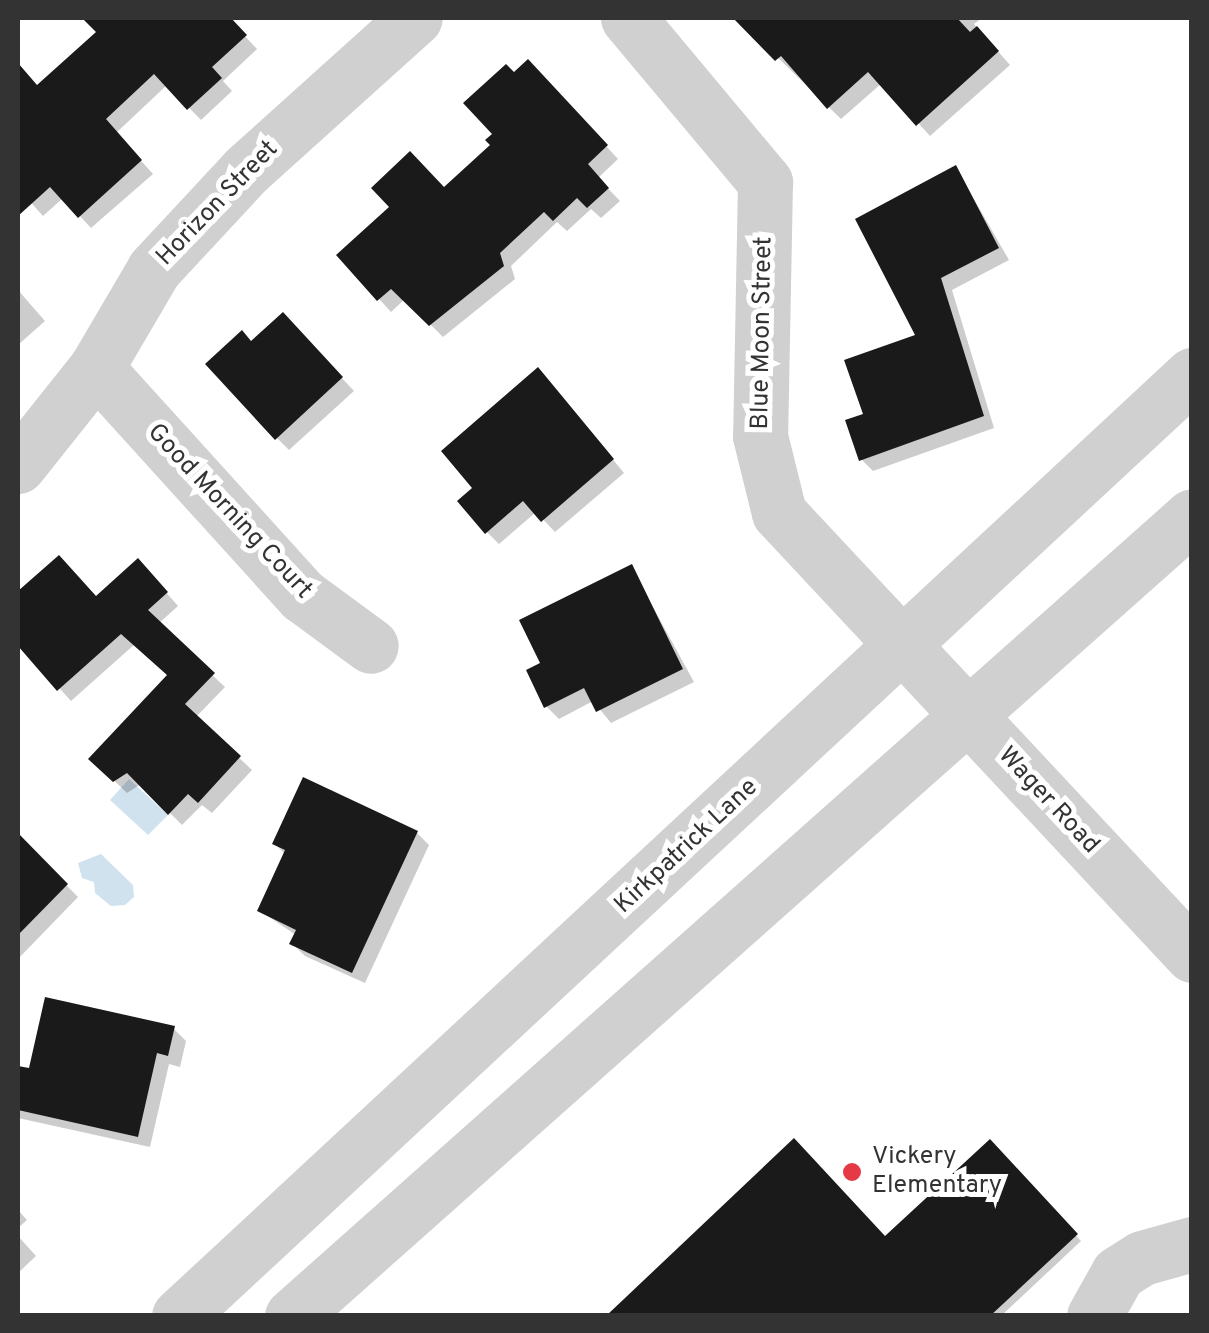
<!DOCTYPE html>
<style>
body{margin:0}
#map{position:relative;width:1209px;height:1333px;overflow:hidden;background:#fff;font-family:Overpass,sans-serif}
div>[style]{position:absolute}
.water>*{inset:0;background:#cfe2ee}
.shadow>*{inset:0;background:#0003}
.building>*{inset:0;background:#1a1a1a}
.minor>*{height:55px;margin:-27.5px;padding:0 27.5px;transform-origin:27.5px;border-radius:27.5px;background:#d0d0d0}
.dots>*{width:28px;height:28px;translate:-50% -50%;box-sizing:border-box;border:5px solid #fff;border-radius:50%}
span{translate:-50% -50%;white-space:nowrap;text-align:center;line-height:1.15;-webkit-text-stroke:10px #fff;paint-order:stroke}
.street-label{font-size:25px;color:#333}
.poi-label{font-size:25px;color:#333}
.left{translate:0 -50%;text-align:left}
.frame{position:absolute;inset:0;border:20px solid #333;pointer-events:none}
</style>
<div id="map">
<div class="water">
<div style="clip-path:polygon(129px 779px,168px 815px,148px 835px,110px 800px)"></div>
<div style="clip-path:polygon(101px 854px,133px 885px,134px 897px,125px 905px,111px 906px,95px 893px,94px 882px,82px 878px,78px 863px)"></div>
</div>
<div class="shadow">
<div style="clip-path:polygon(93px 18px,228px 18px,257px 49px,223px 81px,232px 91px,201px 120px,167px 85px,116px 133px,153px 174px,91px 228px,63px 198px,43px 216px,18px 188px,18px 70px,38px 88px,100px 32px)"></div>
<div style="clip-path:polygon(737px 18px,982px 18px,974px 24px,1010px 65px,930px 136px,882px 83px,841px 119px)"></div>
<div style="clip-path:polygon(540px 74px,618px 159px,598px 178px,620px 201px,601px 218px,591px 209px,567px 231px,557px 222px,511px 266px,515px 279px,443px 337px,405px 299px,391px 312px,339px 255px,445px 190px,493px 145px,514px 75px)"></div>
<div style="clip-path:polygon(956px 168px,1009px 260px,952px 290px,994px 428px,873px 471px,861px 459px,866px 415px,919px 336px)"></div>
<div style="clip-path:polygon(18px 290px,45px 321px,18px 345px)"></div>
<div style="clip-path:polygon(295px 328px,354px 391px,289px 450px,277px 438px,252px 344px)"></div>
<div style="clip-path:polygon(550px 383px,624px 473px,555px 532px,536px 512px,499px 544px,487px 532px)"></div>
<div style="clip-path:polygon(59px 558px,96px 598px,150px 574px,178px 606px,158px 624px,225px 687px,196px 717px,252px 770px,212px 813px,202px 805px,182px 825px,141px 784px,127px 793px,92px 759px,170px 675px,135px 644px,71px 701px,18px 642px,18px 595px)"></div>
<div style="clip-path:polygon(631px 567px,694px 682px,611px 723px,593px 701px,559px 719px,546px 706px,544px 664px)"></div>
<div style="clip-path:polygon(417px 833px,429px 845px,365px 983px,305px 956px,292px 943px,296px 935px,260px 911px,286px 855px,275px 844px)"></div>
<div style="clip-path:polygon(18px 837px,78px 897px,18px 959px)"></div>
<div style="clip-path:polygon(173px 1028px,186px 1041px,180px 1067px,169px 1064px,150px 1147px,18px 1118px,18px 1068px,31px 1071px)"></div>
<div style="clip-path:polygon(990px 1143px,1081px 1241px,1001px 1316px,609px 1316px,886px 1239px)"></div>
<div style="clip-path:polygon(18px 1210px,27px 1220px,18px 1228px)"></div>
<div style="clip-path:polygon(18px 1236px,36px 1256px,18px 1273px)"></div>
</div>
<div class="building">
<div style="clip-path:polygon(82px 18px,231px 18px,247px 35px,212px 67px,222px 78px,187px 110px,154px 74px,106px 119px,142px 160px,78px 218px,50px 187px,18px 216px,18px 63px,37px 85px,96px 32px)"></div>
<div style="clip-path:polygon(733px 18px,957px 18px,970px 32px,977px 26px,999px 51px,916px 126px,868px 72px,827px 109px,781px 56px,775px 61px)"></div>
<div style="clip-path:polygon(528px 59px,608px 145px,588px 164px,609px 188px,587px 208px,577px 198px,553px 221px,544px 212px,500px 253px,504px 266px,429px 326px,391px 289px,377px 301px,336px 255px,389px 207px,371px 188px,410px 151px,444px 187px,490px 145px,485px 140px,492px 134px,463px 103px,506px 64px,514px 72px)"></div>
<div style="clip-path:polygon(956px 165px,999px 248px,941px 278px,984px 416px,859px 461px,845px 420px,863px 414px,844px 360px,915px 335px,855px 219px)"></div>
<div style="clip-path:polygon(283px 312px,343px 377px,275px 440px,205px 364px,242px 330px,251px 341px)"></div>
<div style="clip-path:polygon(538px 367px,614px 459px,541px 522px,523px 501px,485px 534px,457px 501px,472px 488px,441px 451px)"></div>
<div style="clip-path:polygon(59px 555px,96px 596px,138px 558px,168px 592px,148px 610px,215px 673px,185px 704px,241px 756px,198px 803px,188px 794px,168px 815px,127px 773px,113px 782px,88px 759px,167px 675px,121px 634px,57px 691px,18px 646px,18px 591px)"></div>
<div style="clip-path:polygon(632px 564px,683px 669px,596px 712px,584px 688px,544px 708px,526px 670px,540px 663px,519px 620px)"></div>
<div style="clip-path:polygon(303px 777px,418px 831px,352px 973px,289px 944px,296px 930px,257px 911px,285px 850px,272px 844px)"></div>
<div style="clip-path:polygon(18px 833px,68px 884px,18px 935px)"></div>
<div style="clip-path:polygon(45px 997px,175px 1026px,168px 1056px,157px 1053px,138px 1137px,18px 1110px,18px 1066px,29px 1068px)"></div>
<div style="clip-path:polygon(794px 1138px,885px 1236px,990px 1139px,1078px 1234px,990px 1316px,606px 1316px)"></div>
</div>
<div class="minor">
<div style="left:628px;top:18px;width:214px;rotate:50.1deg"></div>
<div style="left:765px;top:182px;width:254px;rotate:91.1deg"></div>
<div style="left:760px;top:436px;width:79px;rotate:76.1deg"></div>
<div style="left:779px;top:513px;width:605px;rotate:46.94deg"></div>
<div style="left:96px;top:368px;width:308px;rotate:47.8deg"></div>
<div style="left:303px;top:596px;width:84px;rotate:36.3deg"></div>
<div style="left:18px;top:466px;width:125px;rotate:-51.5deg"></div>
<div style="left:96px;top:368px;width:115px;rotate:-59.6deg"></div>
<div style="left:154px;top:269px;width:135px;rotate:-47.1deg"></div>
<div style="left:246px;top:170px;width:227px;rotate:-42deg"></div>
<div style="left:179px;top:1316px;width:1383px;rotate:-42.89deg"></div>
<div style="left:292px;top:1316px;width:1204px;rotate:-41.63deg"></div>
<div style="left:1094px;top:1316px;width:49px;rotate:-60.8deg"></div>
<div style="left:1118px;top:1273px;width:28px;rotate:-32deg"></div>
<div style="left:1142px;top:1258px;width:52px;rotate:-15.6deg"></div>
</div>
<div class="dots">
<div style="left:852px;top:1172px;background:#e63946"></div>
</div>
<div class="street-label">
<span style="left:218px;top:204px;rotate:-46deg">Horizon Street</span>
<span style="left:763px;top:333px;rotate:-89deg">Blue Moon Street</span>
<span style="left:229px;top:512px;rotate:47deg">Good Morning Court</span>
<span style="left:1048px;top:801px;rotate:47deg">Wager Road</span>
<span style="left:687px;top:847px;rotate:-43deg">Kirkpatrick Lane</span>
</div>
<div class="poi-label">
<span class="left" style="left:872px;top:1172px">Vickery<br>Elementary</span>
</div>
<div class="frame"></div>
</div>
